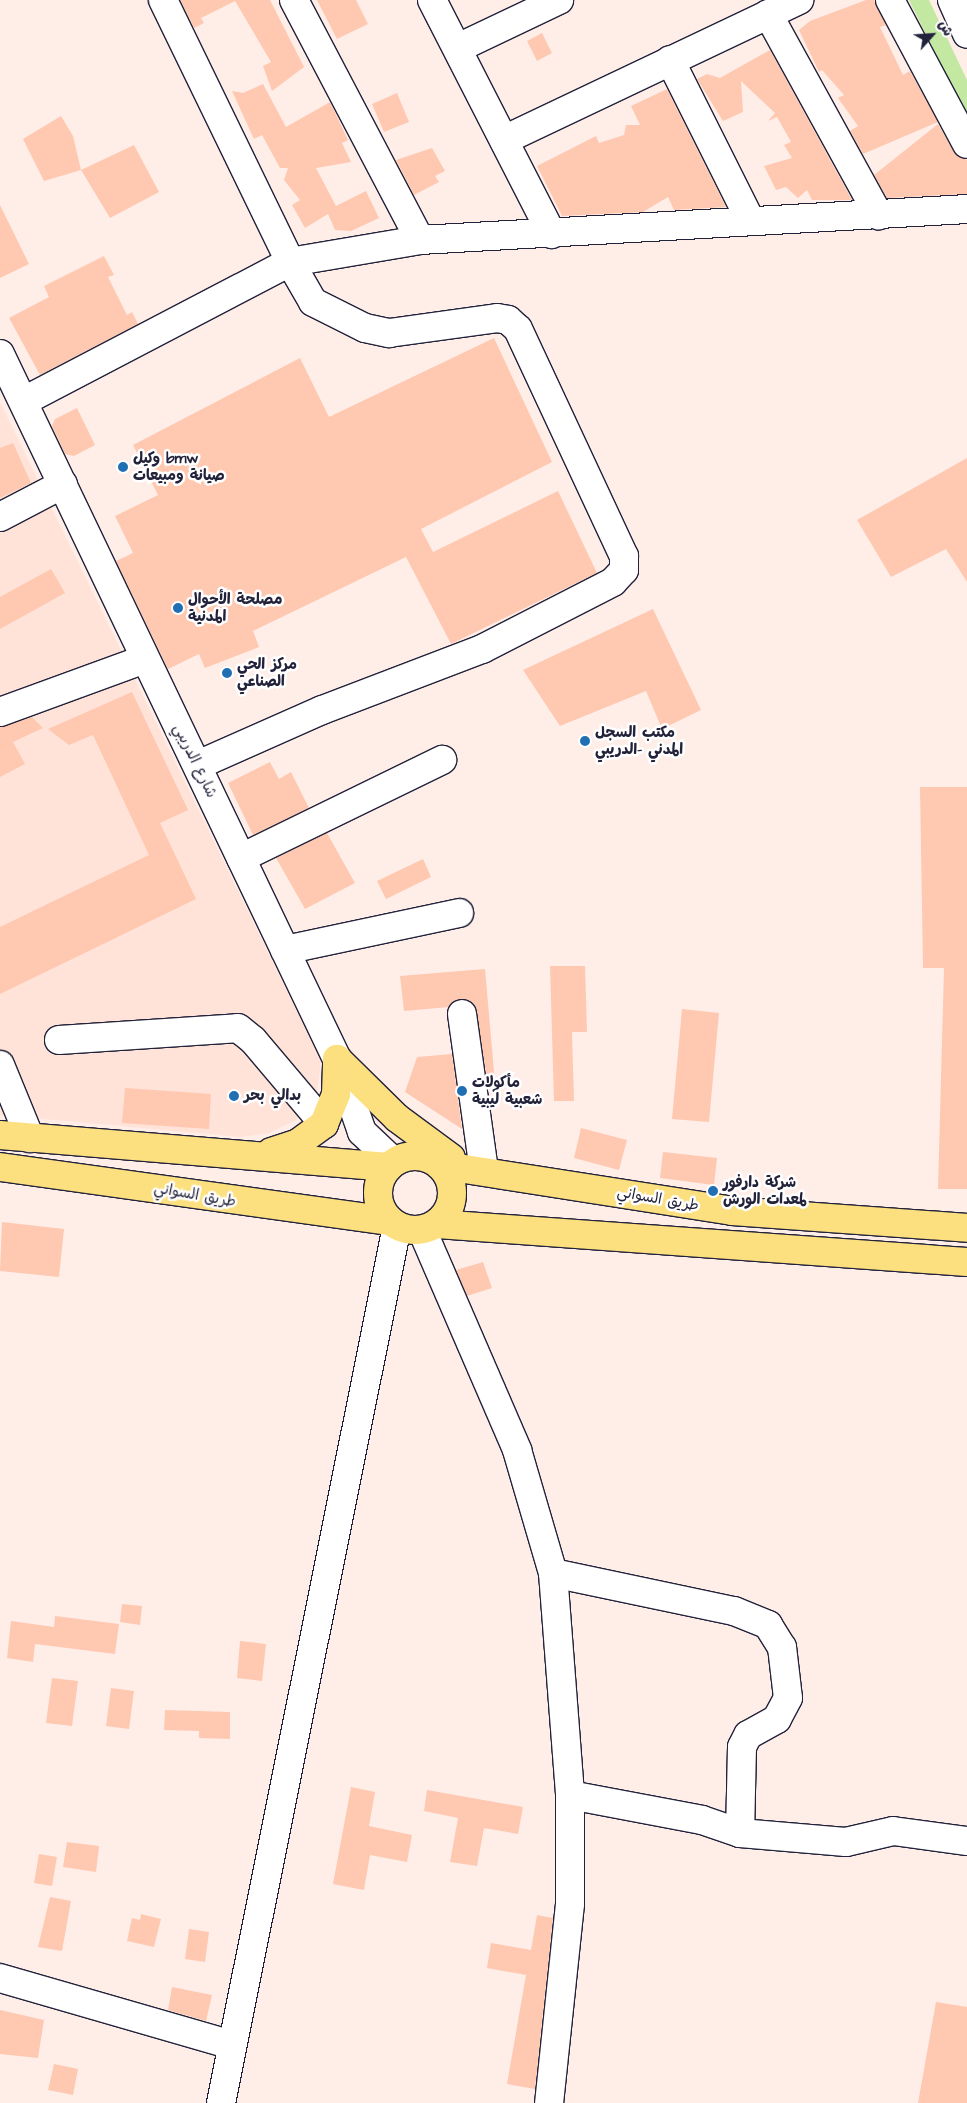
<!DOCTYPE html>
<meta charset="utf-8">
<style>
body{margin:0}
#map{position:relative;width:967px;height:2103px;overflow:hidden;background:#ffeee8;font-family:"Architects Daughter","Playpen Sans Arabic",sans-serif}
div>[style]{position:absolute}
.built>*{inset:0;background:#ffe3d8}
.green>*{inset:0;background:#c3e8a2}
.building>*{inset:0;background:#ffc8b1}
.roads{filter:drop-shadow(1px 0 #22223b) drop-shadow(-1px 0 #22223b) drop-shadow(0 1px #22223b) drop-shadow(0 -1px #22223b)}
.minor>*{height:28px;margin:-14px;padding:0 14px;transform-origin:14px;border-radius:14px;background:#fff}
.highway>*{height:28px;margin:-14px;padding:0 14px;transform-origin:14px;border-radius:14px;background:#fce080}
.highway>.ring{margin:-14px;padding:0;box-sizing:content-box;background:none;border:28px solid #fce080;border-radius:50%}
.dots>*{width:14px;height:14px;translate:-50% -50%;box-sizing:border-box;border:2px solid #fff;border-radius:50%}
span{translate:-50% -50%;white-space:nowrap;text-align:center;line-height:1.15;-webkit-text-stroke:5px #fff;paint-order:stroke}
.poi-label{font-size:15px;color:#22223b;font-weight:700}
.left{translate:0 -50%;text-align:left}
.street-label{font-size:15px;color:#22223b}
.north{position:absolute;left:907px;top:10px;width:50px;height:50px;-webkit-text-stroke:4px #fff;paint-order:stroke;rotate:64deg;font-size:14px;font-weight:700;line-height:20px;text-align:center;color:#22223b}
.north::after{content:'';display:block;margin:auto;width:18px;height:22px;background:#22223b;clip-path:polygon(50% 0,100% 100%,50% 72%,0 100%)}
</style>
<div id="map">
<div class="built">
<div style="clip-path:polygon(0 402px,321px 1061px,317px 1093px,296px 1120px,269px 1133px,241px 1137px,0 1115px)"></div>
</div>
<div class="green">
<div style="clip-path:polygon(909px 0,929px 0,967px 80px,967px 118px)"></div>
</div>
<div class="building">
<div style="clip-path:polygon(180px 0,270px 0,304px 67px,272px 91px,263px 66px,271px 62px,235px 1px,201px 18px,204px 23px,194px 28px)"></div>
<div style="clip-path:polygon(317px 0,356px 0,368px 24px,337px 39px)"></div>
<div style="clip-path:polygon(866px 0,874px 0,886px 25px,880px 27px,903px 75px,910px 71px,938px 122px,863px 154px,850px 131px,858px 126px,838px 98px,844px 95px,822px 70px,819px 72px,799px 30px,810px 21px)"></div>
<div style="clip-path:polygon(542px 33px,552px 53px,537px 61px,527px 41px)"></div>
<div style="clip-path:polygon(770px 50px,852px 200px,812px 200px,807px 190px,798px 198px,786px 187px,776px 190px,764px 166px,792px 158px,784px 145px,791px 142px,777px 117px,768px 121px,775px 113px,741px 81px,743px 112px,723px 121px,697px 79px,707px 74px,720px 78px)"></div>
<div style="clip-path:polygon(263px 84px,286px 127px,330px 102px,348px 140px,342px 143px,351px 162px,316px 168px,336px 206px,366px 191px,379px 218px,351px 231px,335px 230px,328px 214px,305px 228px,292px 205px,300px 200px,284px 180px,288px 168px,280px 168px,262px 135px,254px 139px,232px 91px,243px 93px)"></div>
<div style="clip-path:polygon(667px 89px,726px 207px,674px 210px,668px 197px,643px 212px,562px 216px,537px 166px,596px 136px,599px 143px,624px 135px,626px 125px,640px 125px,631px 106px)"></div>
<div style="clip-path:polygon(397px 93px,409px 122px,384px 132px,372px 104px)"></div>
<div style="clip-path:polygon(61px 116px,73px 136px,81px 170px,44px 181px,23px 139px)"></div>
<div style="clip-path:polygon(938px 124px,954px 152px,967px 160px,967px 194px,887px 198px,874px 175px)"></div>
<div style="clip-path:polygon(134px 145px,159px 192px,110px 218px,81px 170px)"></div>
<div style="clip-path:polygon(432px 148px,445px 171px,435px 176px,439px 182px,414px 195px,396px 160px)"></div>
<div style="clip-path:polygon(0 205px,29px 264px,0 278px)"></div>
<div style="clip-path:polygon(104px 256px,114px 275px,108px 277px,127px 315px,132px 312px,138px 324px,40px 375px,9px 318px,49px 297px,44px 286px)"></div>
<div style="clip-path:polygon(494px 338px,552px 462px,421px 529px,433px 552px,558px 491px,597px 573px,451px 644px,406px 557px,253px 631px,259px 647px,205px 668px,199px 654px,168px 669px,116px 561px,133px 553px,115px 516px,158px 495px,133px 445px,300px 358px,329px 417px)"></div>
<div style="clip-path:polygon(77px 408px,95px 445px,74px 456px,65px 454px,52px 426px,55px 419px)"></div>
<div style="clip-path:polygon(13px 443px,31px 483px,0 498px,0 448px)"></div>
<div style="clip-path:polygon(967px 458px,967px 582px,946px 549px,891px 577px,857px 520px)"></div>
<div style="clip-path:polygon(51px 569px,65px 593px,0 629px,0 597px)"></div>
<div style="clip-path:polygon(653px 609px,701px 710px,662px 729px,646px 691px,560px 726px,523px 670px)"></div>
<div style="clip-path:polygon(132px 692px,188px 810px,160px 823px,196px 899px,0 994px,0 927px,149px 855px,93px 735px,69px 745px,48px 729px)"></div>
<div style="clip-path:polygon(32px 717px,43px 728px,13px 742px,25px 764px,0 777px,0 727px)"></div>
<div style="clip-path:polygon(270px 762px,279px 779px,291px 772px,309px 808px,253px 835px,228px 783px)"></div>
<div style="clip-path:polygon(920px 787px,967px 787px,967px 1189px,938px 1189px,944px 968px,923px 968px)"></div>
<div style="clip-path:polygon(327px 833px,355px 883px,305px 909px,276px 858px)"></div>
<div style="clip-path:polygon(423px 859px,431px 877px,386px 899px,377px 881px)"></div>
<div style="clip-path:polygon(550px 966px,585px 966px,587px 1032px,572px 1032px,574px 1101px,554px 1101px)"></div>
<div style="clip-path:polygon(485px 969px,495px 1083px,488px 1083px,474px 1004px,460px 999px,449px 1007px,404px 1011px,400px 976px)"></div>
<div style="clip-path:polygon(682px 1009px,719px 1013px,709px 1122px,672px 1119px)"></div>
<div style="clip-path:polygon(452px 1054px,462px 1129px,405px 1092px,417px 1057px)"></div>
<div style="clip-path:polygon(125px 1088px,211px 1094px,209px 1129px,122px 1123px)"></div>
<div style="clip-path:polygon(581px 1128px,627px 1140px,619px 1170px,574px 1158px)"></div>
<div style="clip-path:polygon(663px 1152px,717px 1158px,714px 1185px,660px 1178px)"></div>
<div style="clip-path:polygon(2px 1222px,64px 1229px,59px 1277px,0 1271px)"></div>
<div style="clip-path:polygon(483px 1262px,492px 1288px,467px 1296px,456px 1270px)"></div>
<div style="clip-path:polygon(122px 1604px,142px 1606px,140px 1625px,120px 1622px)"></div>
<div style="clip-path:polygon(55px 1616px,119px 1624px,115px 1654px,35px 1644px,33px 1662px,7px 1658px,11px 1621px,54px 1627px)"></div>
<div style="clip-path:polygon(240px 1641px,266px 1644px,262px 1681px,237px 1678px)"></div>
<div style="clip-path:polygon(52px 1678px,78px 1681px,72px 1726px,46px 1723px)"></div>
<div style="clip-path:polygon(111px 1688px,134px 1691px,129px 1729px,106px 1726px)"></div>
<div style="clip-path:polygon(165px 1710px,230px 1712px,230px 1739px,199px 1738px,199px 1731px,164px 1730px)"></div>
<div style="clip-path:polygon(351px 1787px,375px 1792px,369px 1826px,412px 1835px,407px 1862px,370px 1855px,364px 1890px,333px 1884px)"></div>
<div style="clip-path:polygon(427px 1790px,523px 1807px,518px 1834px,484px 1828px,477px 1866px,450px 1862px,458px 1818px,424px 1811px)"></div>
<div style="clip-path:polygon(67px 1842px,99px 1846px,96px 1872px,63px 1867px)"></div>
<div style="clip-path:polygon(39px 1854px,57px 1857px,52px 1886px,34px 1883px)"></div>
<div style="clip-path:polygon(50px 1897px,71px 1901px,62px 1951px,38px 1947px)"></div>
<div style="clip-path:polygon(141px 1914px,161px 1919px,154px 1947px,127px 1941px,132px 1918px,140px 1920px)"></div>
<div style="clip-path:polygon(537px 1915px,553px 1918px,535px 2089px,507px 2084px,526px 1975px,487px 1968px,491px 1943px,531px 1950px)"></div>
<div style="clip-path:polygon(189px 1929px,209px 1932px,205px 1962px,185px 1959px)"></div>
<div style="clip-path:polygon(172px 1987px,212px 1995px,206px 2021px,168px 2010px)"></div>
<div style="clip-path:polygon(936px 2002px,967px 2007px,967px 2103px,918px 2103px)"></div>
<div style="clip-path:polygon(0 2010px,44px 2020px,38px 2058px,0 2054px)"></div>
<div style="clip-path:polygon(54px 2064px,78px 2069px,73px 2095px,48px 2090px)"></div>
</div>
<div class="roads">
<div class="minor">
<div style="left:163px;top:0;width:291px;rotate:64.1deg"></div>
<div style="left:290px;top:262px;width:132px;rotate:-9.6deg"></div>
<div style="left:420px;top:240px;width:548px;rotate:-3.24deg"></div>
<div style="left:294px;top:0;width:271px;rotate:62.3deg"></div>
<div style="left:432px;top:0;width:263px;rotate:62.9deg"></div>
<div style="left:890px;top:0;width:163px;rotate:61.9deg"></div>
<div style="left:952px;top:0;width:37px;rotate:66deg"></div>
<div style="left:768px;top:14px;width:230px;rotate:61.2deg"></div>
<div style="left:458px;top:48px;width:112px;rotate:-25.4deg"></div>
<div style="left:670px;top:60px;width:179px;rotate:63.4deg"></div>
<div style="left:504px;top:140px;width:327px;rotate:-25.4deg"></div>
<div style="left:0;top:354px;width:781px;rotate:64.45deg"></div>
<div style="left:337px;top:1059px;width:77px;rotate:71.1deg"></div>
<div style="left:362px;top:1132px;width:44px;rotate:43.2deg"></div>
<div style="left:24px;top:401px;width:300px;rotate:-27.6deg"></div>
<div style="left:290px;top:262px;width:46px;rotate:60.1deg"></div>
<div style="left:313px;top:302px;width:58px;rotate:26.6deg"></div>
<div style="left:365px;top:328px;width:25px;rotate:12deg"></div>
<div style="left:389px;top:333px;width:109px;rotate:-7.9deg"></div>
<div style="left:497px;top:318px;width:11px;rotate:10deg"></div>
<div style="left:508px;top:320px;width:13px;rotate:42deg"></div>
<div style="left:518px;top:329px;width:251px;rotate:65deg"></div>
<div style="left:624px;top:556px;width:14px;rotate:90deg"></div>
<div style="left:624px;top:570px;width:16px;rotate:133deg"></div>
<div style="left:613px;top:582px;width:147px;rotate:152.9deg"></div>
<div style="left:482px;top:649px;width:171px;rotate:159.1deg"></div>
<div style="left:322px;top:710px;width:136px;rotate:156.1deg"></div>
<div style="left:0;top:517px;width:71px;rotate:-27.6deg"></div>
<div style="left:0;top:712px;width:154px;rotate:-20.1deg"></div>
<div style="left:241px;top:858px;width:224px;rotate:-26deg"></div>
<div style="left:285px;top:950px;width:178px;rotate:-12deg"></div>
<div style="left:462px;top:1014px;width:158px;rotate:82deg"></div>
<div style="left:59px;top:1040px;width:179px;rotate:-3.8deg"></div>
<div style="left:238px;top:1028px;width:19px;rotate:39deg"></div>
<div style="left:253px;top:1040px;width:110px;rotate:49.8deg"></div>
<div style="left:0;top:1065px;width:79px;rotate:67.7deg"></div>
<div style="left:422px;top:1230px;width:240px;rotate:66.6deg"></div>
<div style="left:517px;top:1450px;width:128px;rotate:73.7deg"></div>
<div style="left:553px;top:1573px;width:223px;rotate:85.6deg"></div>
<div style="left:570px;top:1795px;width:109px;rotate:90deg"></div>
<div style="left:570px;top:1904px;width:200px;rotate:96deg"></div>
<div style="left:553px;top:1573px;width:185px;rotate:11.9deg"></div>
<div style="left:734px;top:1611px;width:37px;rotate:22deg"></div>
<div style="left:768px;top:1625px;width:26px;rotate:58deg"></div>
<div style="left:782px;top:1647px;width:51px;rotate:83.3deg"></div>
<div style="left:788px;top:1698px;width:24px;rotate:118deg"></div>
<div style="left:777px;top:1719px;width:33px;rotate:151deg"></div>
<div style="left:748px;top:1735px;width:13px;rotate:117deg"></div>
<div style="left:742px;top:1747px;width:86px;rotate:91.3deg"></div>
<div style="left:570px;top:1795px;width:134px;rotate:10.7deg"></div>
<div style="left:702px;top:1820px;width:40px;rotate:18.9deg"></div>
<div style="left:740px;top:1833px;width:106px;rotate:4.9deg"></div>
<div style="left:846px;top:1842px;width:48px;rotate:-13.2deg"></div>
<div style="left:893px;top:1831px;width:75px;rotate:7.7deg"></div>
<div style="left:0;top:1978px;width:241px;rotate:16.1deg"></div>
<div style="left:221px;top:2103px;width:894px;rotate:-78.65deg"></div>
</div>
<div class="highway">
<div style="left:337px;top:1059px;width:84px;rotate:44.5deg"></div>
<div style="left:397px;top:1118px;width:67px;rotate:36.5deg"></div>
<div style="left:0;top:1135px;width:390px;rotate:4.7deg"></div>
<div style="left:271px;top:1152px;width:28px;rotate:-18deg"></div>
<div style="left:298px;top:1143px;width:32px;rotate:-36deg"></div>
<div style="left:324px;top:1124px;width:32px;rotate:-68deg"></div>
<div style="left:336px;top:1094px;width:35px;rotate:-88deg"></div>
<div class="ring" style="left:378px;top:1156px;width:46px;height:46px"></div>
<div style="left:439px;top:1165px;width:297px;rotate:8.9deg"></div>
<div style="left:732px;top:1211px;width:236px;rotate:4.1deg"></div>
<div style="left:0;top:1167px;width:394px;rotate:7.9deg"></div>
<div style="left:437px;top:1224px;width:531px;rotate:4.1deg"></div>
</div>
</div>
<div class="dots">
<div style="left:123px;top:467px;background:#1f6fb2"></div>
<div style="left:178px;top:608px;background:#1f6fb2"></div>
<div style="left:227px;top:673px;background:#1f6fb2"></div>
<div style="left:585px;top:741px;background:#1f6fb2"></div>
<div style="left:462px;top:1091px;background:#1f6fb2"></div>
<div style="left:234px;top:1096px;background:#1f6fb2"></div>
<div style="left:713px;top:1191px;background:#1f6fb2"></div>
</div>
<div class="poi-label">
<span class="left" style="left:133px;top:467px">وكيل bmw<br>صيانة ومبيعات</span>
<span class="left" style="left:188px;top:608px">مصلحة الأحوال<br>المدنية</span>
<span class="left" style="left:237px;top:673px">مركز الحي<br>الصناعي</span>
<span class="left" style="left:595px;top:741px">مكتب السجل<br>المدني -الدريبي</span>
<span class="left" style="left:472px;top:1091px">مأكولات<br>شعبية ليبية</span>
<span class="left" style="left:244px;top:1096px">بدالي بحر</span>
<span class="left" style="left:723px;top:1191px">شركة دارفور<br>لمعدات الورش</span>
</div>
<div class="street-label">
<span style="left:195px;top:761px;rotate:64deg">شارع الدريبي</span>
<span style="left:195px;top:1195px;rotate:10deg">طريق السواني</span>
<span style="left:658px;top:1199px;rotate:10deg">طريق السواني</span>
</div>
<div class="north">ش</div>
</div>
